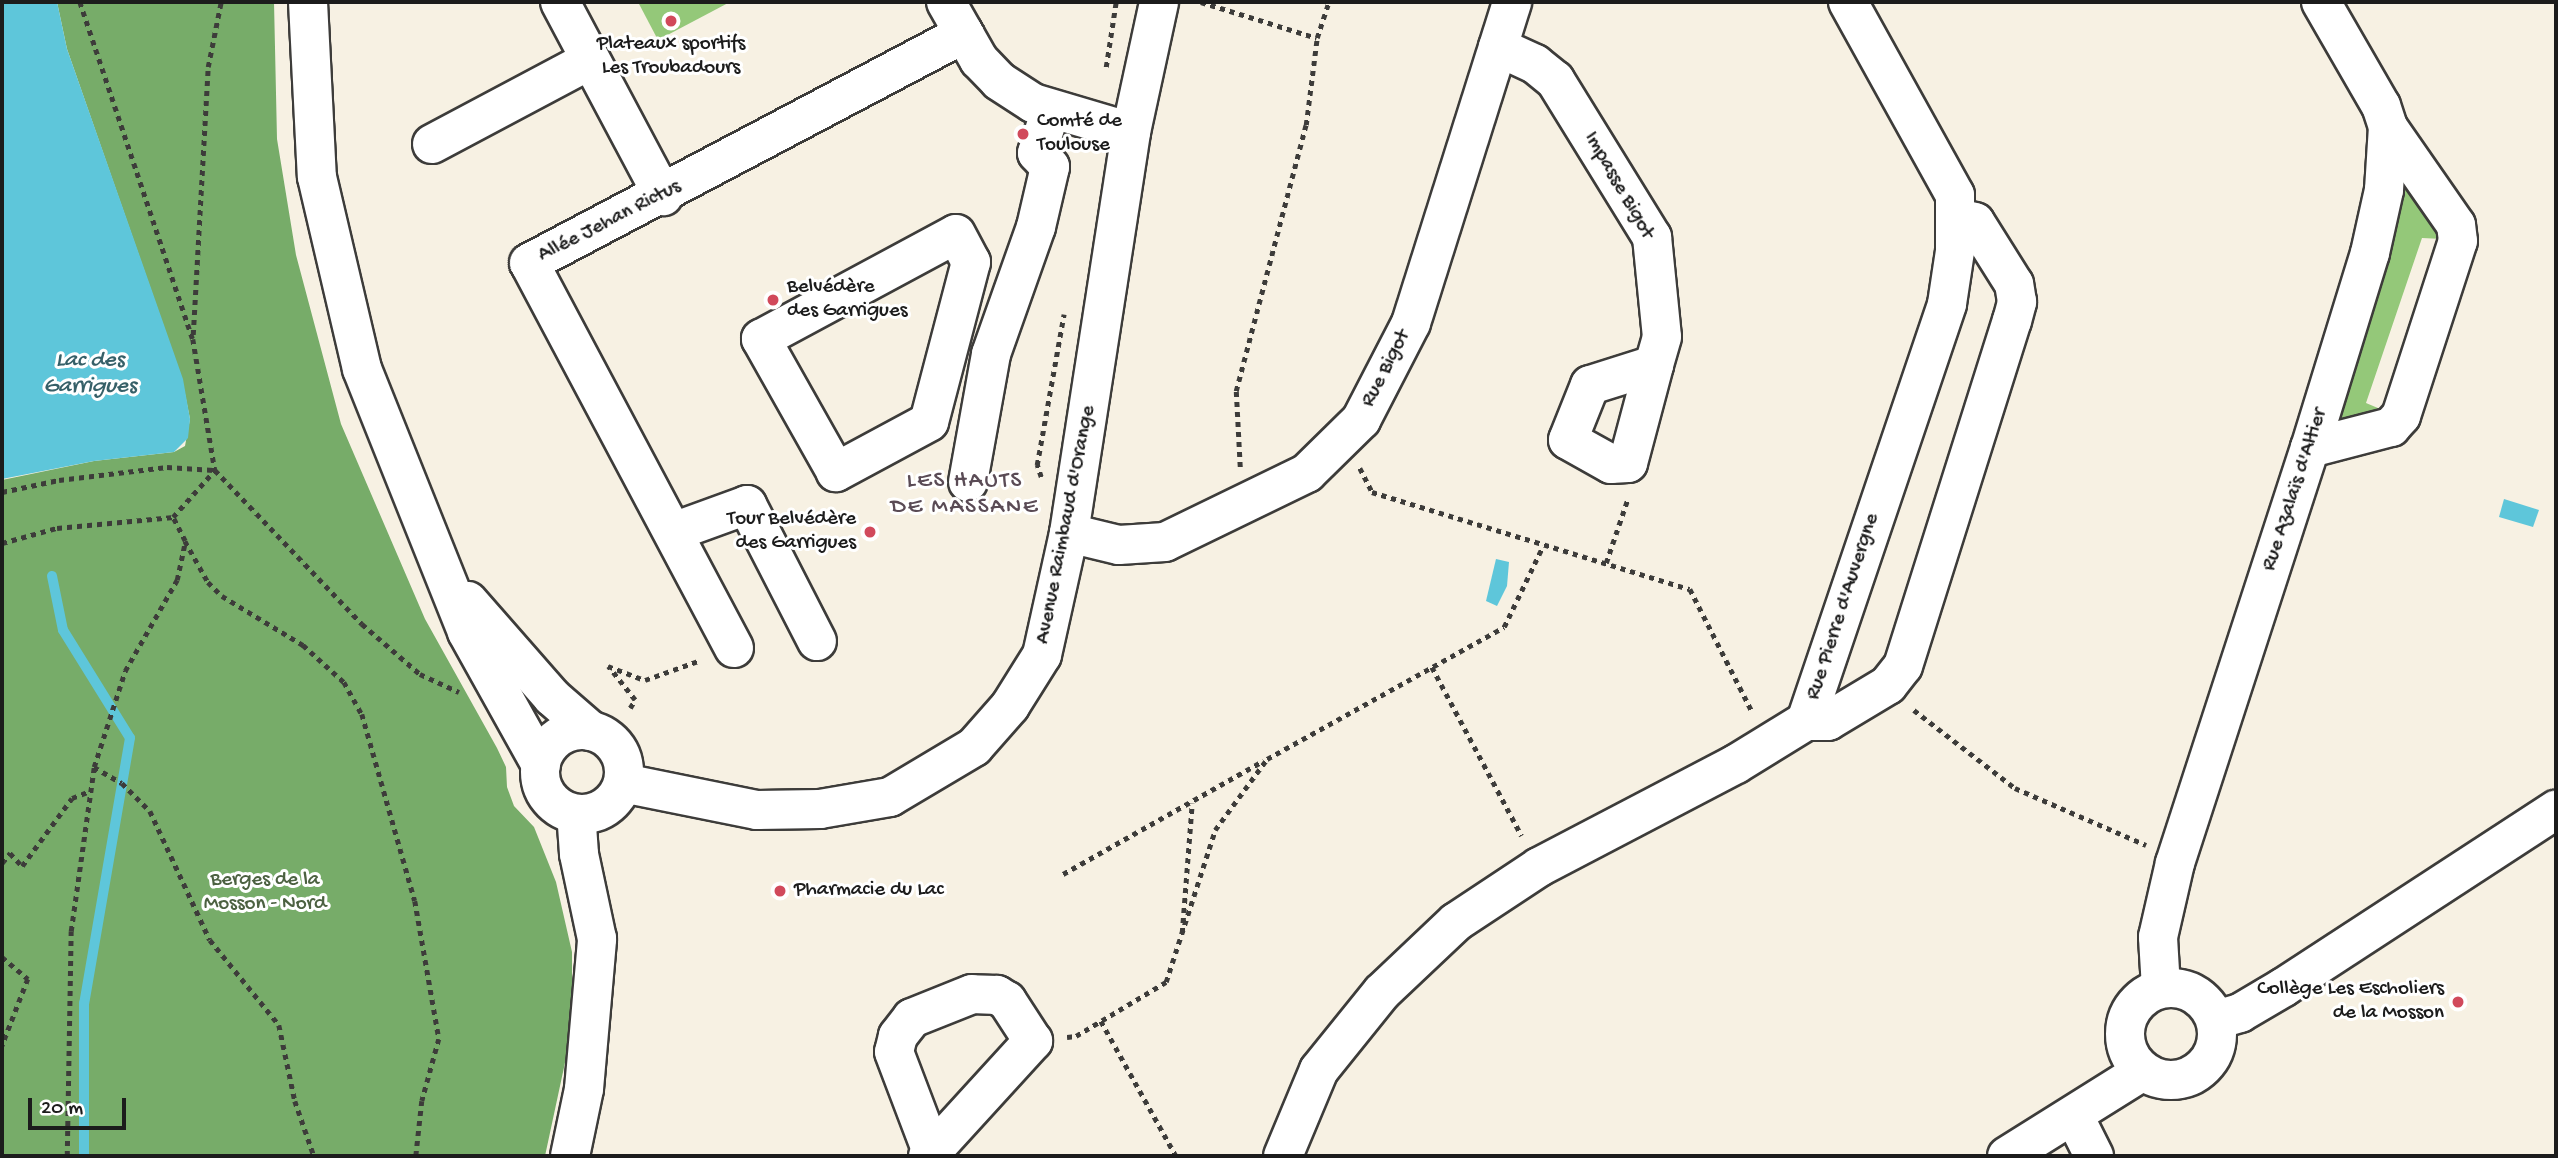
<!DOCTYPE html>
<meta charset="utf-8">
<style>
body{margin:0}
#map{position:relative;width:2558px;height:1158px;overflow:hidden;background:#f7f1e3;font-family:"Gochi Hand",sans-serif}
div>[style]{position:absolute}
.green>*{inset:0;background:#94c879}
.forest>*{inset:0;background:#77ac69}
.water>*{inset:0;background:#5ec6da}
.stream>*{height:10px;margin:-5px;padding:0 5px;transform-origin:5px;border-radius:5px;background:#5ec6da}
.path>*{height:4.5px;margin-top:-2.25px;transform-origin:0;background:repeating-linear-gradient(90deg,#3d3c3a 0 5px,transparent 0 10px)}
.roads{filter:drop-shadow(2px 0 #3d3c3a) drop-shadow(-2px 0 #3d3c3a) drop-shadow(0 2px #3d3c3a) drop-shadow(0 -2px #3d3c3a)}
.minor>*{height:38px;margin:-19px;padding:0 19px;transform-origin:19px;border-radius:19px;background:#fff}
.minor>.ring{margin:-19px;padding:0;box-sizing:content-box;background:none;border:38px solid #fff;border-radius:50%}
.dots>*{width:19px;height:19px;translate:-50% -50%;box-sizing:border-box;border:4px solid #fff;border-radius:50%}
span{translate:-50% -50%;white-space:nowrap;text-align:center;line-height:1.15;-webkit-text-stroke:6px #fff;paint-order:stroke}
.poi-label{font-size:21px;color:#1c1c1c}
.left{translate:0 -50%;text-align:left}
.right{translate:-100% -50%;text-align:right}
.street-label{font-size:21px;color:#1c1c1c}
.park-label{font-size:21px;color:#4c6141}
.water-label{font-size:23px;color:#366068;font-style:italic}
.neighbourhood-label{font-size:23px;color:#5a4b55;letter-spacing:2px}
.frame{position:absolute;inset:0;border:4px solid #1c1c1c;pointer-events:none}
.scale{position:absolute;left:28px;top:1098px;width:98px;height:32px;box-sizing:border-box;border:4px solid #1c1c1c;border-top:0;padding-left:9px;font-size:21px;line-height:24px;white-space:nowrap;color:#1c1c1c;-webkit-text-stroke:5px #fff;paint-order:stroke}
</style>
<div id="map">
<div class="green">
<div style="clip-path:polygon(638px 2px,730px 2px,658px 40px)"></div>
<div style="clip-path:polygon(2405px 176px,2443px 239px,2422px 238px,2366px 403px,2385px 411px,2328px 424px)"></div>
</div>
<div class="forest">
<div style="clip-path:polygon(57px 2px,274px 2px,277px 139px,296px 255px,341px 424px,425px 619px,497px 748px,506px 767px,507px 787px,514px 806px,534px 827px,556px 882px,572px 952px,572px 1030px,545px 1156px,2px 1156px,2px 480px,94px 461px,174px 452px,185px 446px,190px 419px,182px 379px,67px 49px)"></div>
</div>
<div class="water">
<div style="clip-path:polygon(2px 2px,57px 2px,67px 49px,183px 379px,190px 419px,188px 438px,174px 452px,94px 461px,2px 479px)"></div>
<div style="clip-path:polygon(2504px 499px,2539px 510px,2533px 527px,2499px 517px)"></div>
<div style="clip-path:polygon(1496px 559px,1509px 562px,1507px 586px,1497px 606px,1486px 601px)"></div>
</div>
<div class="stream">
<div style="left:52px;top:576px;width:55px;rotate:78.5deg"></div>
<div style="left:63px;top:630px;width:127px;rotate:58.2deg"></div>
<div style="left:130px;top:738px;width:269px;rotate:99.8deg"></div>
<div style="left:84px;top:1003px;width:153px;rotate:90deg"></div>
</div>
<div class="path">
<div style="left:80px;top:2px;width:355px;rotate:71.5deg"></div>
<div style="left:193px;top:339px;width:133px;rotate:80.5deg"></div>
<div style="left:215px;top:470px;width:213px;rotate:46.3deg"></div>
<div style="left:362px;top:624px;width:77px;rotate:40.8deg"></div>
<div style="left:420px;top:674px;width:43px;rotate:24.8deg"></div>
<div style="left:1201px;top:2px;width:121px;rotate:17.2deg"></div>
<div style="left:1106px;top:67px;width:66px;rotate:-81.3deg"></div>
<div style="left:193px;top:335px;width:268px;rotate:-86.8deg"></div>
<div style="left:208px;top:67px;width:66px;rotate:-78.7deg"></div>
<div style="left:1240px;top:467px;width:76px;rotate:-93deg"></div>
<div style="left:1236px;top:391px;width:275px;rotate:-75.3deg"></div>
<div style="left:1306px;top:125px;width:88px;rotate:-82.8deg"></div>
<div style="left:1317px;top:38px;width:38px;rotate:-72deg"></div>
<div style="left:1360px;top:468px;width:27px;rotate:63deg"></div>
<div style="left:1372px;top:492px;width:332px;rotate:17deg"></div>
<div style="left:1690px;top:589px;width:139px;rotate:63.1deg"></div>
<div style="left:1041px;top:477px;width:13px;rotate:-108deg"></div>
<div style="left:1037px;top:465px;width:153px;rotate:-79.9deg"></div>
<div style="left:2px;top:492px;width:58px;rotate:-11.9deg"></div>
<div style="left:59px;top:480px;width:109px;rotate:-6.9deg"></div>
<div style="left:167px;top:467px;width:47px;rotate:3.7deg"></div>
<div style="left:185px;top:541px;width:47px;rotate:60.7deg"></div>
<div style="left:208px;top:582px;width:20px;rotate:45deg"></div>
<div style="left:222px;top:596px;width:95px;rotate:31.2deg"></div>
<div style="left:303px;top:645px;width:55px;rotate:42.1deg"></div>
<div style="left:344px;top:682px;width:37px;rotate:61deg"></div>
<div style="left:362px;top:714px;width:194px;rotate:74.2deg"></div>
<div style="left:415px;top:901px;width:140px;rotate:80.1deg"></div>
<div style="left:439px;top:1039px;width:64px;rotate:105.3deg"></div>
<div style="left:422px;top:1101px;width:55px;rotate:96.2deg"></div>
<div style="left:2px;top:543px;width:57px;rotate:-15.3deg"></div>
<div style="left:57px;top:528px;width:117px;rotate:-5.4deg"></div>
<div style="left:173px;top:517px;width:63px;rotate:-48.2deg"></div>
<div style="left:1606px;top:563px;width:69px;rotate:-71.3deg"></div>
<div style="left:1432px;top:667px;width:191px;rotate:62deg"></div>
<div style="left:630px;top:708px;width:9px;rotate:-58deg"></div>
<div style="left:635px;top:700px;width:43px;rotate:-128.5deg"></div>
<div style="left:608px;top:666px;width:40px;rotate:21deg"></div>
<div style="left:645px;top:680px;width:59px;rotate:-19.7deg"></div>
<div style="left:1914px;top:710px;width:128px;rotate:37.7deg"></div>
<div style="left:2015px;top:788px;width:143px;rotate:23.5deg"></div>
<div style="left:94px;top:767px;width:32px;rotate:30deg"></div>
<div style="left:122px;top:783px;width:40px;rotate:45deg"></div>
<div style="left:150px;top:811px;width:142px;rotate:65.1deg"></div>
<div style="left:210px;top:940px;width:109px;rotate:50.9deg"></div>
<div style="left:279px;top:1025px;width:78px;rotate:78.1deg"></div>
<div style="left:295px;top:1101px;width:58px;rotate:70.9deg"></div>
<div style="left:2px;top:863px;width:13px;rotate:-51deg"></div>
<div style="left:10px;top:853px;width:18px;rotate:47deg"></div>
<div style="left:22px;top:866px;width:84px;rotate:-53.7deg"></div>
<div style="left:72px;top:798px;width:19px;rotate:-21deg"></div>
<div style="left:1063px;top:874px;width:230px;rotate:-29.5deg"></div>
<div style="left:1182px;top:933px;width:130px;rotate:-85.6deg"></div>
<div style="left:2px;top:957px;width:34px;rotate:40deg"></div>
<div style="left:28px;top:979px;width:72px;rotate:111.2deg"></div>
<div style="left:1101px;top:1021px;width:154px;rotate:60.9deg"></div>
<div style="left:1067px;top:1037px;width:9px;rotate:-6deg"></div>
<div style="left:1076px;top:1036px;width:105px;rotate:-31deg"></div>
<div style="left:1166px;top:982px;width:160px;rotate:-72.1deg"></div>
<div style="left:1215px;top:830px;width:88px;rotate:-53.8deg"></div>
<div style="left:1267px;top:759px;width:271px;rotate:-29.1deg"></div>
<div style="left:1504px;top:627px;width:90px;rotate:-64.3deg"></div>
<div style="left:67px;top:1156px;width:225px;rotate:-89deg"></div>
<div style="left:71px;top:931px;width:166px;rotate:-82deg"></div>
<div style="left:94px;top:767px;width:101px;rotate:-72.1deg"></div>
<div style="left:125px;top:671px;width:105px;rotate:-60.3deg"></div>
<div style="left:177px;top:580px;width:40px;rotate:-78deg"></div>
<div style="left:185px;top:541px;width:27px;rotate:-117deg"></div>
</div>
<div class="roads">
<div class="minor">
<div style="left:308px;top:2px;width:175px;rotate:87.1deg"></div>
<div style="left:317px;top:177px;width:197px;rotate:76.8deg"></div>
<div style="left:362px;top:369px;width:283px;rotate:68.2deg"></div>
<div style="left:467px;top:632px;width:152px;rotate:60.9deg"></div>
<div style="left:560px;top:2px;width:220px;rotate:62deg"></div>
<div style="left:946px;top:2px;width:67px;rotate:60.4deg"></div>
<div style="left:979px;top:60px;width:29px;rotate:46deg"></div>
<div style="left:999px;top:81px;width:40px;rotate:32.9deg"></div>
<div style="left:1033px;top:103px;width:102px;rotate:16.5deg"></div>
<div style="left:1498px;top:47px;width:41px;rotate:24.7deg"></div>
<div style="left:1535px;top:64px;width:26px;rotate:39deg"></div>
<div style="left:1555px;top:80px;width:185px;rotate:58.3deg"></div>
<div style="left:1652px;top:237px;width:100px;rotate:84.3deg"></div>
<div style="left:1662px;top:337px;width:29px;rotate:106deg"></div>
<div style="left:1654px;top:365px;width:67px;rotate:162.6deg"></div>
<div style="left:1590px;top:385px;width:59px;rotate:111.8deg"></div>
<div style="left:1568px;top:440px;width:49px;rotate:29.2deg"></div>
<div style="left:1611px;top:464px;width:17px;rotate:-3deg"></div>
<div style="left:1628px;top:463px;width:101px;rotate:-75.1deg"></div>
<div style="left:432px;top:144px;width:179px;rotate:-28deg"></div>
<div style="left:956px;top:234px;width:32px;rotate:62deg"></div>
<div style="left:971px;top:262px;width:165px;rotate:104.7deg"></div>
<div style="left:929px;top:422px;width:106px;rotate:151.7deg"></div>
<div style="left:836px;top:472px;width:153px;rotate:-119.4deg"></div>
<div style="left:761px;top:339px;width:221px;rotate:-28.3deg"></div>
<div style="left:2310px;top:448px;width:84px;rotate:-14.5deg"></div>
<div style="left:2391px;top:427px;width:15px;rotate:-48deg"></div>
<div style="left:2401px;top:416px;width:184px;rotate:-72deg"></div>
<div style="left:2458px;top:241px;width:16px;rotate:-97deg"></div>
<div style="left:2456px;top:225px;width:119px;rotate:-124.8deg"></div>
<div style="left:968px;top:482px;width:130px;rotate:-79.8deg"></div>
<div style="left:991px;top:354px;width:135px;rotate:-70.5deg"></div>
<div style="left:1036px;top:227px;width:62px;rotate:-76.9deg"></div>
<div style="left:1050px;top:167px;width:19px;rotate:-133deg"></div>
<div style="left:1037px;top:153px;width:46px;rotate:-72.3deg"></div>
<div style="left:673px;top:532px;width:79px;rotate:-20deg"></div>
<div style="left:747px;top:505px;width:153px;rotate:62.8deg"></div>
<div style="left:1069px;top:533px;width:51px;rotate:13.5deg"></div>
<div style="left:1119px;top:545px;width:46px;rotate:-3.7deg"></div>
<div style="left:1165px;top:542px;width:158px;rotate:-25.9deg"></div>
<div style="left:1307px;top:473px;width:76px;rotate:-44.5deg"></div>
<div style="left:1361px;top:420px;width:109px;rotate:-62.7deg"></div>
<div style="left:1411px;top:323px;width:337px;rotate:-72.5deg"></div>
<div style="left:468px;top:601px;width:128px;rotate:48.8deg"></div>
<div style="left:552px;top:697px;width:52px;rotate:41.1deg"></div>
<div style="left:734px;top:648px;width:436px;rotate:-118deg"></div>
<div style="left:529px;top:263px;width:492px;rotate:-27.8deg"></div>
<div style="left:1806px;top:721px;width:22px"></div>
<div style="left:1828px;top:721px;width:70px;rotate:-31deg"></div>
<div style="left:1888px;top:685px;width:24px;rotate:-52deg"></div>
<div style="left:1903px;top:666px;width:362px;rotate:-72.5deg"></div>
<div style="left:2012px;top:321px;width:20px;rotate:-75deg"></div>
<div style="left:2017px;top:302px;width:18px;rotate:-99deg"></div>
<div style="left:2014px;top:284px;width:73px;rotate:-122.2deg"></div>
<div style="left:1975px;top:222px;width:18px;rotate:-167deg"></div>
<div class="ring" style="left:540px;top:730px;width:46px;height:46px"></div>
<div style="left:623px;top:783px;width:137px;rotate:11.4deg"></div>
<div style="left:757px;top:810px;width:63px;rotate:-0.9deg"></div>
<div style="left:820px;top:809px;width:71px;rotate:-9.7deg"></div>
<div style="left:890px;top:797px;width:98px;rotate:-30.8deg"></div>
<div style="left:974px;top:747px;width:55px;rotate:-48.7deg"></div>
<div style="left:1010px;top:706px;width:60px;rotate:-57.9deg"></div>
<div style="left:1042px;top:655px;width:125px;rotate:-77.5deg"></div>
<div style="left:1069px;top:533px;width:406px;rotate:-81.2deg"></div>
<div style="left:1131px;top:132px;width:133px;rotate:-77.8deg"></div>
<div class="ring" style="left:2125px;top:988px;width:54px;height:54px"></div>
<div style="left:2161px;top:988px;width:51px;rotate:-93.4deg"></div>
<div style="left:2158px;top:937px;width:76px;rotate:-77.1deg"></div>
<div style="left:2175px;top:863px;width:436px;rotate:-72deg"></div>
<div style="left:2310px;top:448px;width:204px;rotate:-72.9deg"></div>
<div style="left:2370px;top:253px;width:65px;rotate:-77.5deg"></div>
<div style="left:2384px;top:190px;width:63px;rotate:-86.4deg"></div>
<div style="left:2388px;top:127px;width:22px;rotate:-108deg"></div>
<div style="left:2381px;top:106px;width:120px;rotate:-120deg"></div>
<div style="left:2216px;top:1020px;width:25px;rotate:-16deg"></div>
<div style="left:2240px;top:1013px;width:51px;rotate:-30.6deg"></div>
<div style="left:2284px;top:987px;width:325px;rotate:-33.1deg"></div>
<div style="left:2074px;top:1116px;width:45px;rotate:63.4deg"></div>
<div style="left:570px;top:1156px;width:68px;rotate:-78.2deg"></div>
<div style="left:584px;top:1089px;width:151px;rotate:-85deg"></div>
<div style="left:597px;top:939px;width:87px;rotate:-102deg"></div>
<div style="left:579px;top:854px;width:39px;rotate:-94deg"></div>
<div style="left:928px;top:1156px;width:156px;rotate:-47.6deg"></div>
<div style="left:1033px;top:1041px;width:48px;rotate:-123deg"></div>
<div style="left:1007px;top:1001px;width:12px;rotate:-149deg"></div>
<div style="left:997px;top:995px;width:25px;rotate:-178deg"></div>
<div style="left:972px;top:994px;width:65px;rotate:158.2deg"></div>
<div style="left:912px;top:1018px;width:23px;rotate:128deg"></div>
<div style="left:898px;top:1036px;width:16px;rotate:104deg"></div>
<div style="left:894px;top:1052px;width:107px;rotate:69.2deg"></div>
<div style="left:1283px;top:1156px;width:93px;rotate:-67.3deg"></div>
<div style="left:1319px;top:1070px;width:100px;rotate:-51.1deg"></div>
<div style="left:1382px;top:992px;width:102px;rotate:-43.4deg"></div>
<div style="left:1456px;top:922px;width:100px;rotate:-33.5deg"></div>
<div style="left:1539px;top:867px;width:222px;rotate:-27.6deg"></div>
<div style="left:1736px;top:764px;width:82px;rotate:-31.6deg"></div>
<div style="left:1806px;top:721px;width:440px;rotate:-71.3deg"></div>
<div style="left:1947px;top:304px;width:54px;rotate:-81.4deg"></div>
<div style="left:1955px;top:251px;width:56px;rotate:-90deg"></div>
<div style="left:1955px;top:195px;width:221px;rotate:-119deg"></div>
<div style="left:2007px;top:1156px;width:160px;rotate:-32deg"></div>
</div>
</div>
<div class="dots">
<div style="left:671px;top:21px;background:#d1495b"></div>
<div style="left:1023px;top:134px;background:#d1495b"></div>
<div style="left:773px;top:300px;background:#d1495b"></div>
<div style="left:870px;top:532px;background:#d1495b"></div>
<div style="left:780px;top:891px;background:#d1495b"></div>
<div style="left:2458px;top:1002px;background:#d1495b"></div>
</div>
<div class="poi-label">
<span style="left:671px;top:57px">Plateaux sportifs<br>Les Troubadours</span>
<span class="left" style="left:1037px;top:134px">Comté de<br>Toulouse</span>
<span class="left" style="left:787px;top:300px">Belvédère<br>des Garrigues</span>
<span class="right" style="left:856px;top:532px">Tour Belvédère<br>des Garrigues</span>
<span class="left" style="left:794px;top:891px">Pharmacie du Lac</span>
<span class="right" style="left:2444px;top:1002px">Collège Les Escholiers<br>de la Mosson</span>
</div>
<div class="street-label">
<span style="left:1618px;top:186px;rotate:60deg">Impasse Bigot</span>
<span style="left:610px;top:222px;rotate:-27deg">Allée Jehan Rictus</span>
<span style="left:1387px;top:369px;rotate:-63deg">Rue Bigot</span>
<span style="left:2296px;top:490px;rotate:-72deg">Rue Azalaïs d'Altier</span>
<span style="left:1067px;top:525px;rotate:-79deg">Avenue Raimbaud d'Orange</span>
<span style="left:1844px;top:607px;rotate:-72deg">Rue Pierre d'Auvergne</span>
</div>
<div class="park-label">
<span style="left:265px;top:893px">Berges de la<br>Mosson - Nord</span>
</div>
<div class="water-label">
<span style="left:90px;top:374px">Lac des<br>Garrigues</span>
</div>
<div class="neighbourhood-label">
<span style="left:965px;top:495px">LES HAUTS<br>DE MASSANE</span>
</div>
<div class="frame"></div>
<div class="scale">20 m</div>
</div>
